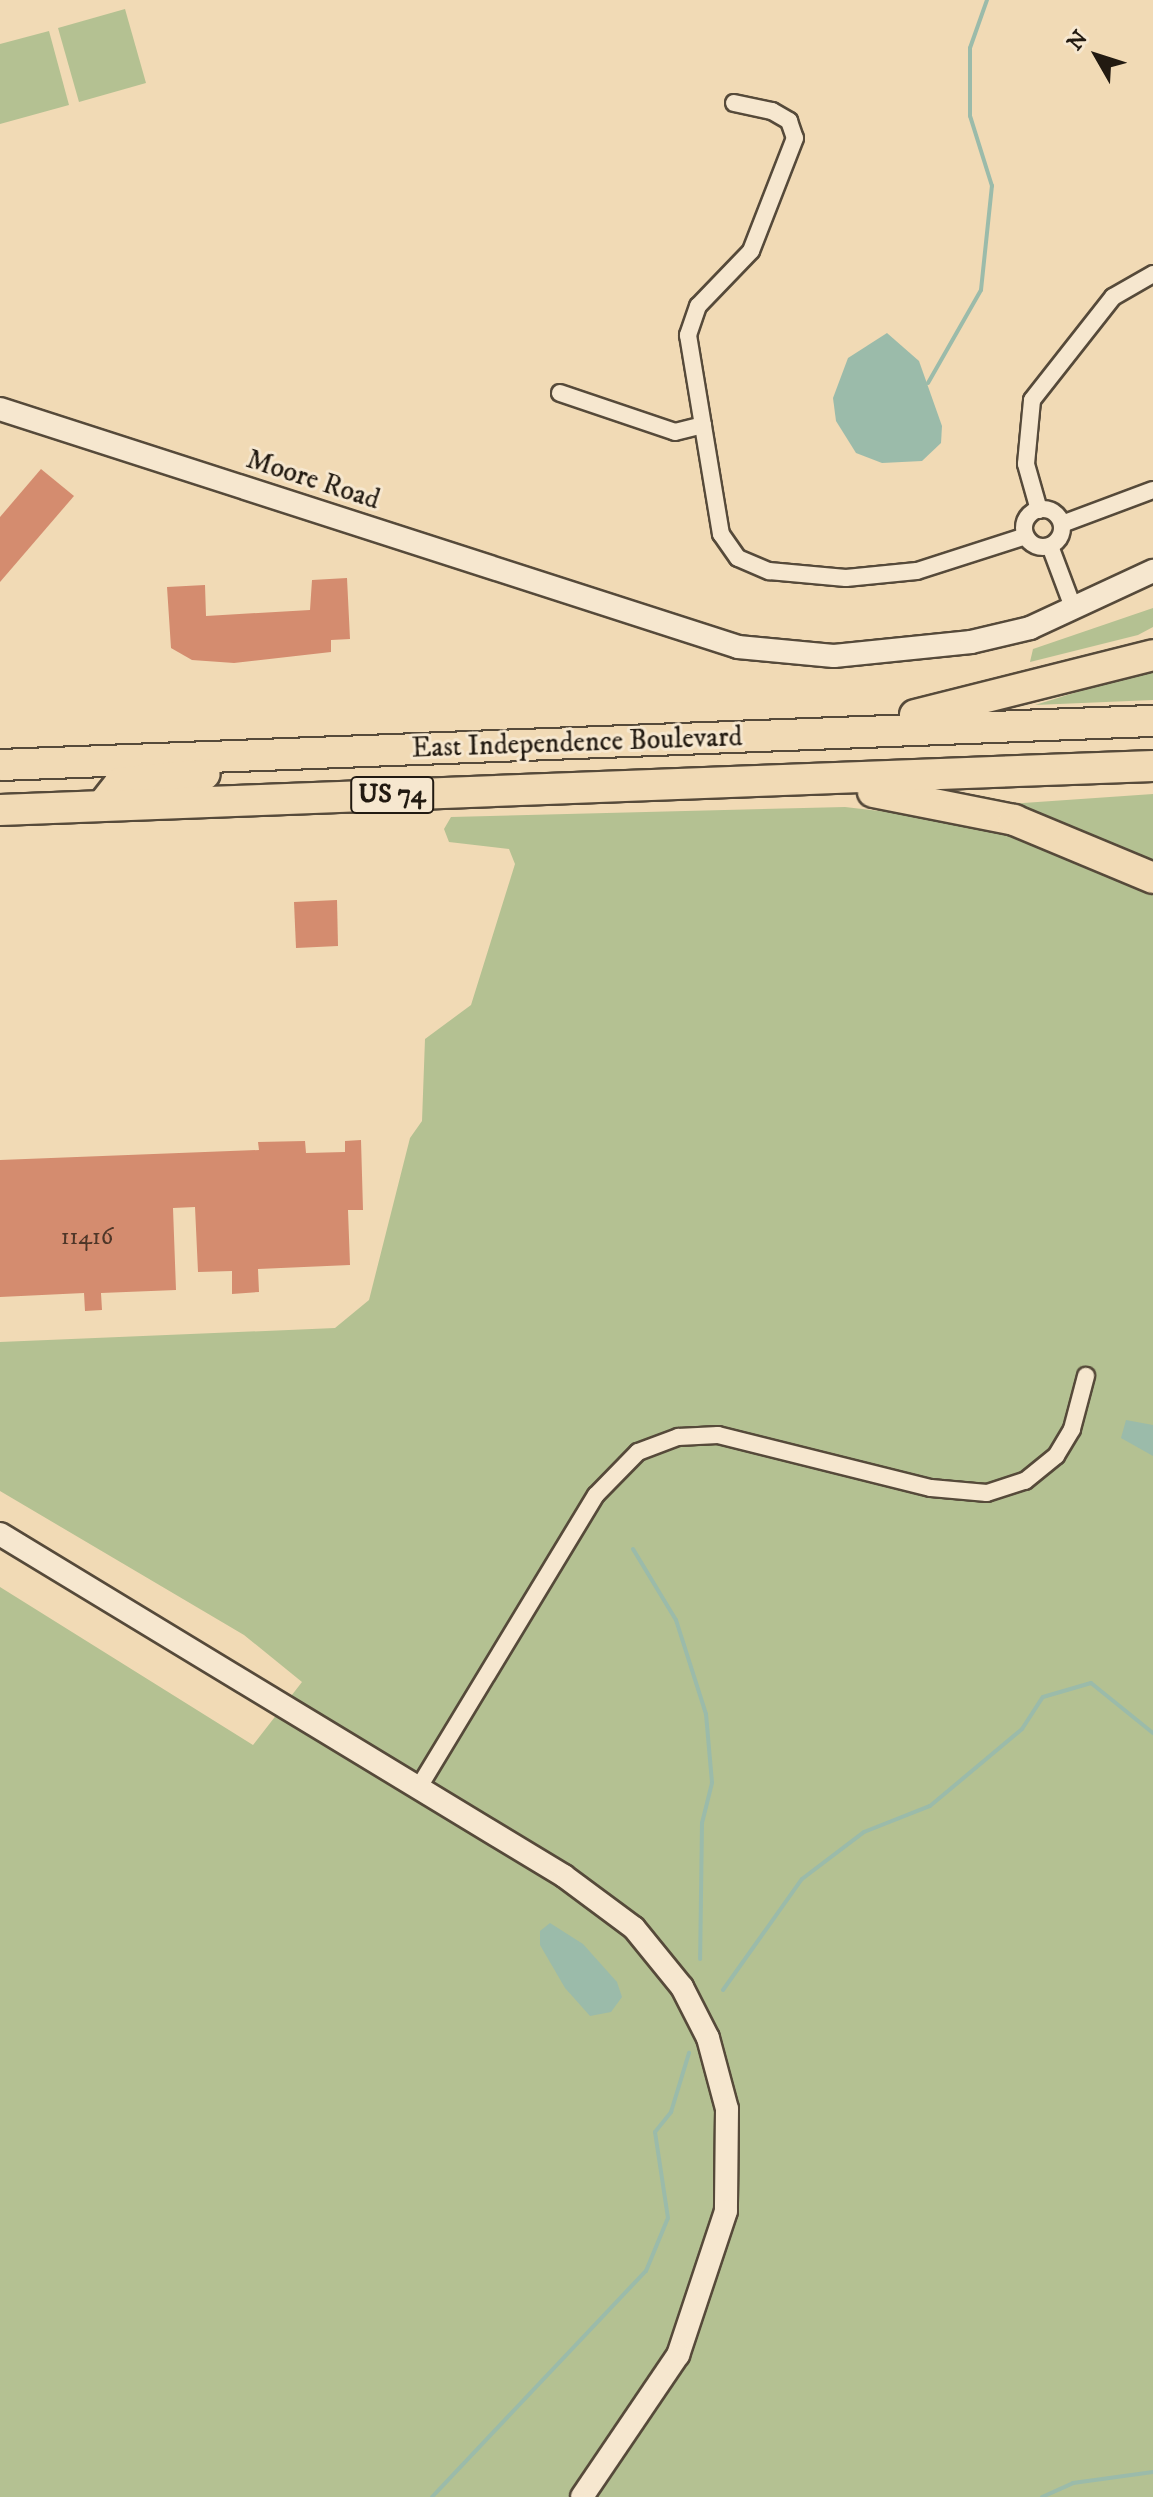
<!DOCTYPE html>
<style>
body{margin:0}
#map{position:relative;width:1153px;height:2497px;overflow:hidden;background:#f1dab5;font-family:"IM FELL DW Pica",serif}
div>[style]{position:absolute}
.green>*{inset:0;background:#b4c192}
.water>*{inset:0;background:#9bbbaa}
.stream>*{height:4px;margin:-2px;padding:0 2px;transform-origin:2px;border-radius:2px;background:#9bbbaa}
.building>*{inset:0;background:#d48c6f}
.roads{filter:drop-shadow(2px 0 #564a3a) drop-shadow(-2px 0 #564a3a) drop-shadow(0 2px #564a3a) drop-shadow(0 -2px #564a3a)}
.street>*{height:16px;margin:-8px;padding:0 8px;transform-origin:8px;border-radius:8px;background:#f6e7cf}
.street>.ring{margin:-8px;padding:0;box-sizing:content-box;background:none;border:16px solid #f6e7cf;border-radius:50%}
.secondary>*{height:22px;margin:-11px;padding:0 11px;transform-origin:11px;border-radius:11px;background:#f6e7cf}
.highway>*{height:30px;margin:-15px;padding:0 15px;transform-origin:15px;border-radius:15px;background:#f1dab5}
span{translate:-50% -50%;white-space:nowrap;text-align:center;line-height:1.15;-webkit-text-stroke:6px #f6e7cf;paint-order:stroke}
.number-label{font-size:24px;color:#4e3628}
.number-label span{-webkit-text-stroke-width:0}
.shield-label span{padding:2px 6px;background:#f6e7cf;border:2px solid;border-radius:6px;-webkit-text-stroke-width:0}
.shield-label{font-size:26px;color:#221a11;font-weight:700}
.street-label{font-size:28px;color:#221a11}
.north{position:absolute;left:1057px;top:16px;width:80px;height:80px;-webkit-text-stroke:6px #f6e7cf;paint-order:stroke;rotate:309deg;font-size:22px;font-weight:700;line-height:32px;text-align:center;color:#221a11}
.north::after{content:'';display:block;margin:auto;width:28px;height:36px;background:#221a11;clip-path:polygon(50% 0,100% 100%,50% 72%,0 100%)}
</style>
<div id="map">
<div class="green">
<div style="clip-path:polygon(125px 9px,146px 83px,79px 102px,58px 28px)"></div>
<div style="clip-path:polygon(49px 31px,69px 105px,0 124px,0 44px)"></div>
<div style="clip-path:polygon(1153px 608px,1153px 627px,1138px 635px,1030px 662px,1033px 649px)"></div>
<div style="clip-path:polygon(1153px 668px,1153px 700px,1035px 705px,1142px 672px)"></div>
<div style="clip-path:polygon(1153px 794px,1153px 868px,1007px 804px)"></div>
<div style="clip-path:polygon(845px 807px,957px 820px,1048px 847px,1153px 893px,1153px 2497px,0 2497px,0 1587px,253px 1745px,302px 1682px,244px 1635px,0 1491px,0 1342px,335px 1328px,369px 1300px,410px 1138px,422px 1121px,425px 1039px,471px 1005px,515px 864px,509px 849px,449px 842px,444px 829px,451px 817px)"></div>
</div>
<div class="water">
<div style="clip-path:polygon(887px 333px,919px 361px,942px 426px,941px 443px,922px 461px,882px 463px,856px 453px,836px 421px,833px 398px,848px 358px)"></div>
<div style="clip-path:polygon(1126px 1420px,1153px 1425px,1153px 1456px,1121px 1438px)"></div>
<div style="clip-path:polygon(550px 1923px,583px 1944px,617px 1982px,622px 1997px,611px 2012px,590px 2016px,565px 1988px,540px 1945px,540px 1931px)"></div>
</div>
<div class="stream">
<div style="left:928px;top:383px;width:107px;rotate:-60.3deg"></div>
<div style="left:981px;top:290px;width:105px;rotate:-84deg"></div>
<div style="left:992px;top:186px;width:73px;rotate:-107.4deg"></div>
<div style="left:970px;top:116px;width:68px;rotate:-90deg"></div>
<div style="left:970px;top:48px;width:51px;rotate:-70.5deg"></div>
<div style="left:633px;top:1549px;width:83px;rotate:58.8deg"></div>
<div style="left:676px;top:1620px;width:99px;rotate:72.3deg"></div>
<div style="left:706px;top:1714px;width:69px;rotate:85deg"></div>
<div style="left:712px;top:1783px;width:41px;rotate:104deg"></div>
<div style="left:702px;top:1823px;width:136px;rotate:90.8deg"></div>
<div style="left:723px;top:1990px;width:136px;rotate:-54.6deg"></div>
<div style="left:802px;top:1879px;width:78px;rotate:-37.2deg"></div>
<div style="left:864px;top:1832px;width:71px;rotate:-21.5deg"></div>
<div style="left:930px;top:1806px;width:120px;rotate:-39.9deg"></div>
<div style="left:1022px;top:1729px;width:38px;rotate:-57deg"></div>
<div style="left:1043px;top:1697px;width:50px;rotate:-16.3deg"></div>
<div style="left:1091px;top:1683px;width:80px;rotate:38.9deg"></div>
<div style="left:432px;top:2497px;width:311px;rotate:-46.6deg"></div>
<div style="left:646px;top:2271px;width:57px;rotate:-67.5deg"></div>
<div style="left:668px;top:2218px;width:87px;rotate:-98.6deg"></div>
<div style="left:655px;top:2132px;width:26px;rotate:-51deg"></div>
<div style="left:671px;top:2112px;width:62px;rotate:-73deg"></div>
<div style="left:1042px;top:2497px;width:34px;rotate:-24deg"></div>
<div style="left:1073px;top:2483px;width:81px;rotate:-7.8deg"></div>
</div>
<div class="building">
<div style="clip-path:polygon(41px 469px,74px 496px,0 582px,0 517px)"></div>
<div style="clip-path:polygon(347px 578px,350px 639px,331px 640px,331px 652px,234px 663px,192px 660px,171px 648px,167px 587px,205px 585px,206px 616px,310px 610px,312px 580px)"></div>
<div style="clip-path:polygon(337px 900px,338px 946px,296px 948px,294px 902px)"></div>
<div style="clip-path:polygon(361px 1140px,363px 1210px,348px 1210px,350px 1265px,258px 1269px,259px 1292px,232px 1294px,232px 1271px,198px 1272px,195px 1207px,173px 1208px,176px 1290px,101px 1293px,102px 1310px,85px 1311px,84px 1293px,0 1297px,0 1160px,259px 1150px,258px 1142px,305px 1141px,306px 1153px,345px 1152px,345px 1141px)"></div>
</div>
<div class="roads">
<div class="street">
<div style="left:734px;top:103px;width:39px;rotate:12deg"></div>
<div style="left:772px;top:111px;width:20px;rotate:30deg"></div>
<div style="left:789px;top:121px;width:18px;rotate:71deg"></div>
<div style="left:795px;top:138px;width:121px;rotate:111.3deg"></div>
<div style="left:751px;top:251px;width:76px;rotate:133.9deg"></div>
<div style="left:698px;top:306px;width:31px;rotate:109deg"></div>
<div style="left:688px;top:335px;width:202px;rotate:80.6deg"></div>
<div style="left:721px;top:534px;width:29px;rotate:55deg"></div>
<div style="left:738px;top:558px;width:34px;rotate:23deg"></div>
<div style="left:769px;top:571px;width:77px;rotate:5.2deg"></div>
<div style="left:846px;top:578px;width:71px;rotate:-5.6deg"></div>
<div style="left:917px;top:571px;width:114px;rotate:-17.8deg"></div>
<div style="left:560px;top:393px;width:121px;rotate:18.7deg"></div>
<div style="left:675px;top:432px;width:29px;rotate:-14deg"></div>
<div class="ring" style="left:1024px;top:509px;width:22px;height:22px"></div>
<div style="left:1039px;top:510px;width:48px;rotate:-105.8deg"></div>
<div style="left:1026px;top:464px;width:64px;rotate:-84.6deg"></div>
<div style="left:1032px;top:400px;width:131px;rotate:-51.8deg"></div>
<div style="left:1113px;top:297px;width:46px;rotate:-29.9deg"></div>
<div style="left:1062px;top:524px;width:97px;rotate:-20.5deg"></div>
<div style="left:1050px;top:546px;width:68px;rotate:69.4deg"></div>
<div style="left:419px;top:1787px;width:341px;rotate:-58.8deg"></div>
<div style="left:596px;top:1495px;width:60px;rotate:-45.7deg"></div>
<div style="left:638px;top:1452px;width:43px;rotate:-20.6deg"></div>
<div style="left:678px;top:1437px;width:40px;rotate:-2.9deg"></div>
<div style="left:718px;top:1435px;width:219px;rotate:14deg"></div>
<div style="left:931px;top:1488px;width:56px;rotate:5.1deg"></div>
<div style="left:987px;top:1493px;width:40px;rotate:-18deg"></div>
<div style="left:1025px;top:1481px;width:40px;rotate:-39deg"></div>
<div style="left:1056px;top:1456px;width:31px;rotate:-59deg"></div>
<div style="left:1072px;top:1429px;width:55px;rotate:-75.2deg"></div>
</div>
<div class="secondary">
<div style="left:0;top:409px;width:775px;rotate:17.87deg"></div>
<div style="left:738px;top:647px;width:96px;rotate:5.4deg"></div>
<div style="left:834px;top:656px;width:138px;rotate:-5.8deg"></div>
<div style="left:971px;top:642px;width:61px;rotate:-13.3deg"></div>
<div style="left:1030px;top:628px;width:136px;rotate:-24.9deg"></div>
<div style="left:0;top:1534px;width:660px;rotate:31.23deg"></div>
<div style="left:564px;top:1876px;width:87px;rotate:36.6deg"></div>
<div style="left:634px;top:1928px;width:76px;rotate:50.9deg"></div>
<div style="left:682px;top:1987px;width:57px;rotate:63deg"></div>
<div style="left:708px;top:2038px;width:73px;rotate:75deg"></div>
<div style="left:727px;top:2109px;width:102px;rotate:90.6deg"></div>
<div style="left:726px;top:2211px;width:152px;rotate:108.4deg"></div>
<div style="left:678px;top:2355px;width:171px;rotate:124.1deg"></div>
</div>
<div class="highway">
<div style="left:915px;top:715px;width:245px;rotate:-14.1deg"></div>
<div style="left:0;top:765px;width:1154px;rotate:-2.19deg"></div>
<div style="left:873px;top:792px;width:144px;rotate:11.2deg"></div>
<div style="left:1014px;top:820px;width:151px;rotate:22.6deg"></div>
<div style="left:102px;top:806px;width:29px;rotate:-52deg"></div>
<div style="left:120px;top:783px;width:85px;rotate:-6deg"></div>
<div style="left:0;top:810px;width:1154px;rotate:-2.19deg"></div>
</div>
</div>
<div class="number-label">
<span style="left:87px;top:1238px">11416</span>
</div>
<div class="shield-label">
<span style="left:392px;top:795px">US 74</span>
</div>
<div class="street-label">
<span style="left:313px;top:480px;rotate:18deg">Moore Road</span>
<span style="left:577px;top:743px;rotate:-2deg">East Independence Boulevard</span>
</div>
<div class="north">N</div>
</div>
